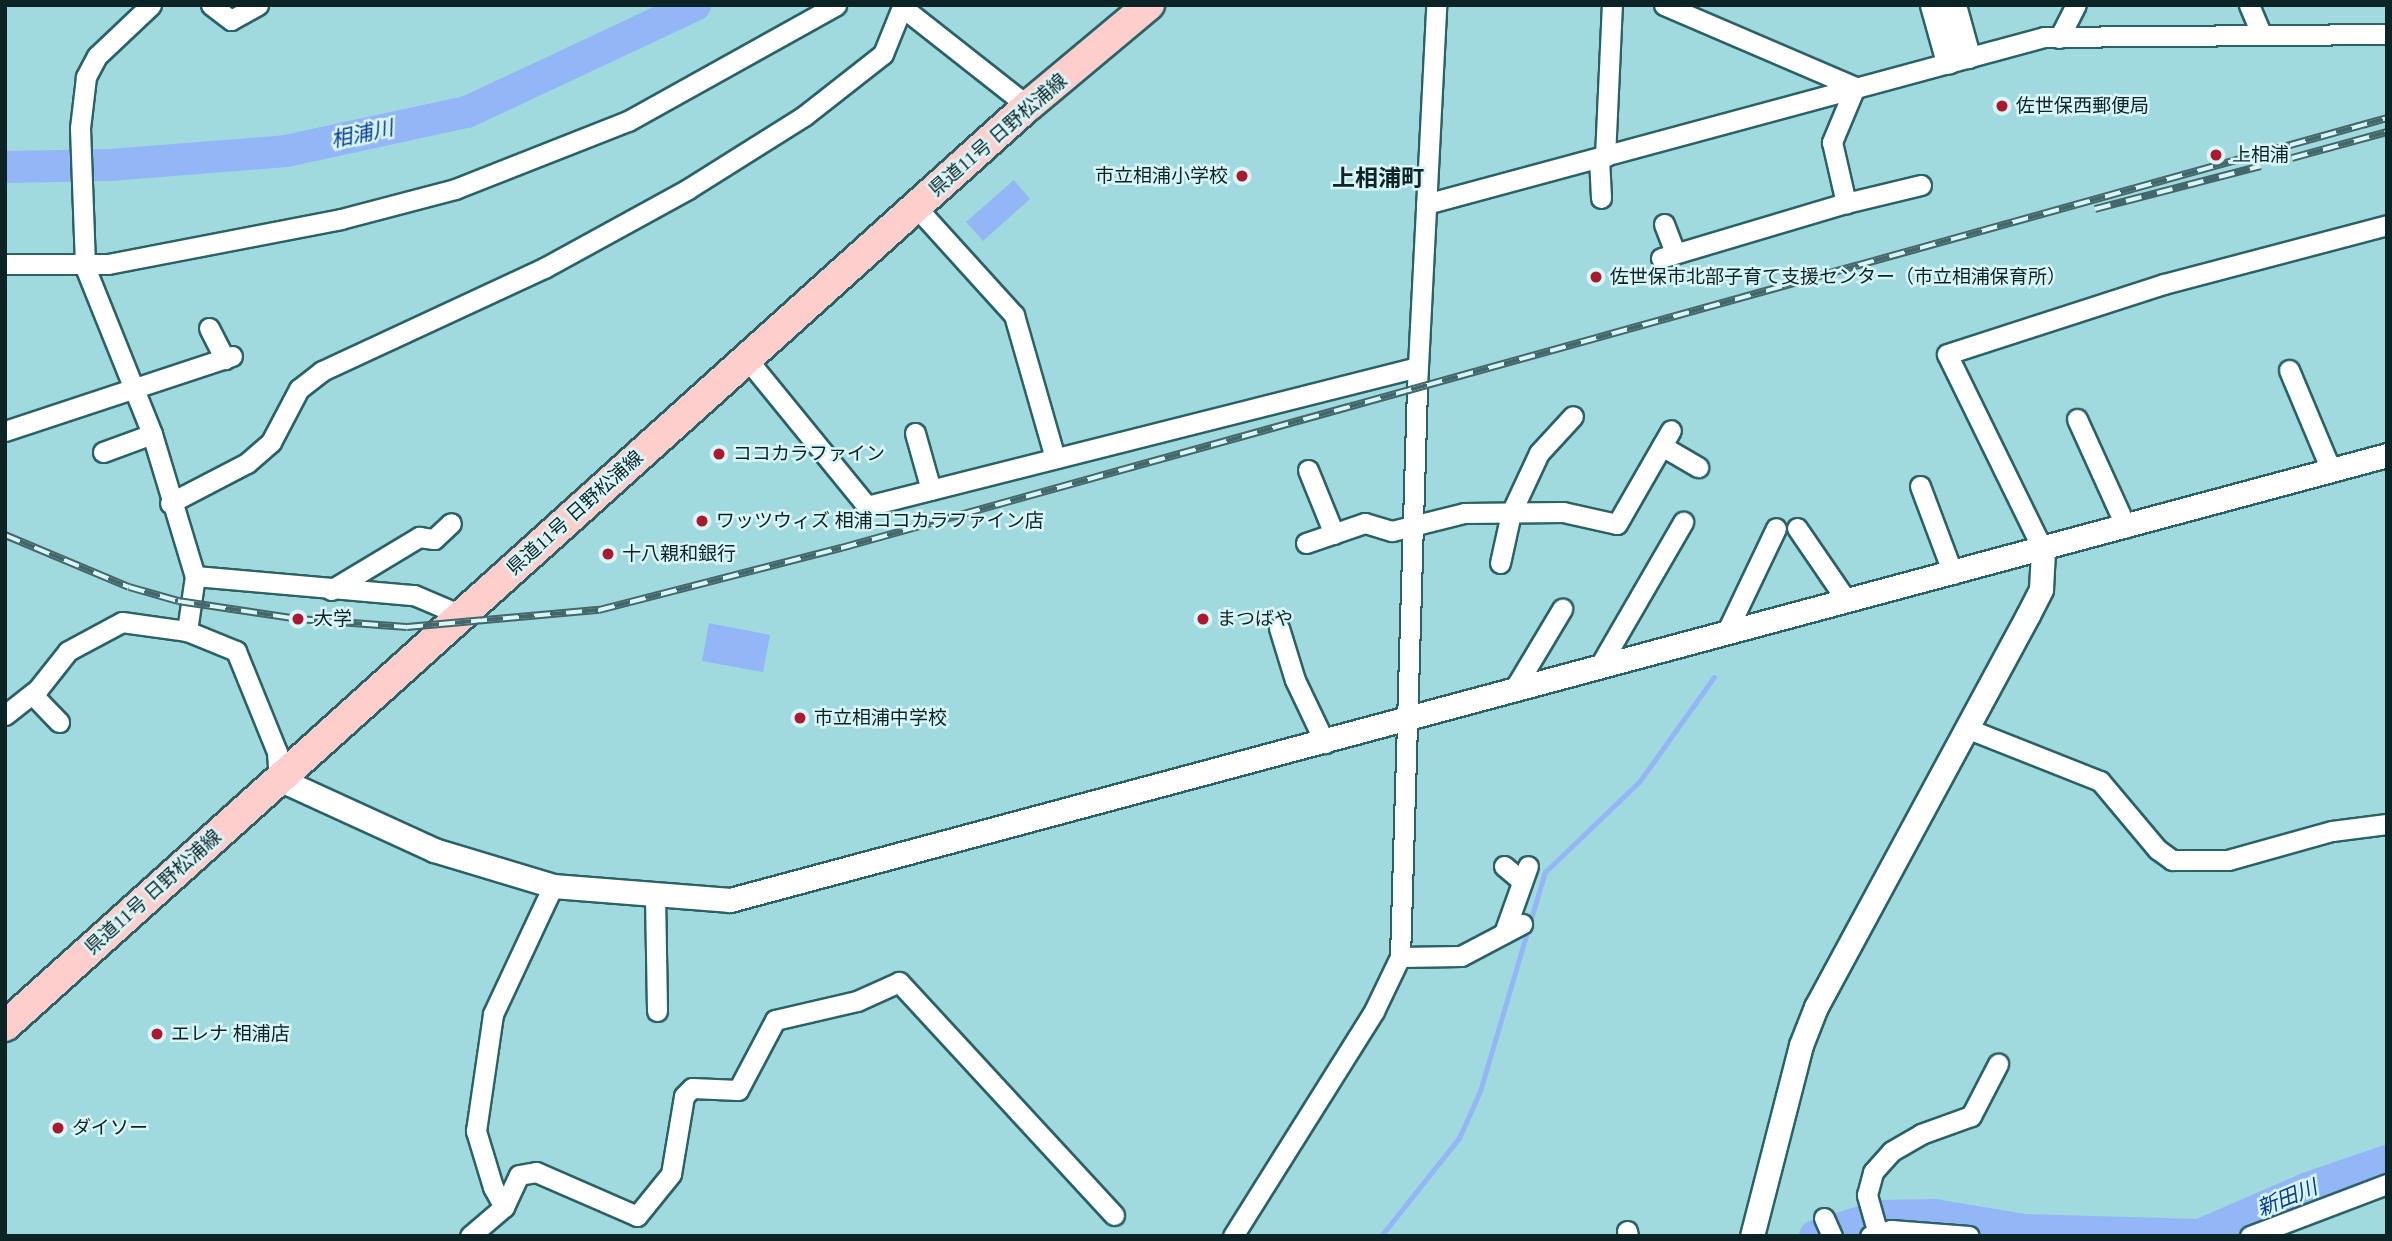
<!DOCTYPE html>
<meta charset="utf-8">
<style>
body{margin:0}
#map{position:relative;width:2392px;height:1241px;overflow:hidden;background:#a0dade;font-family:"Times New Roman","Noto Sans JP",serif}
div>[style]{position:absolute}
.water>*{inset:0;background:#93b7f6}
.stream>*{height:5px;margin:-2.5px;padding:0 2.5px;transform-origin:2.5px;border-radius:2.5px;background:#93b7f6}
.river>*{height:32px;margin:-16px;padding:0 16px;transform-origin:16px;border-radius:16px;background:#93b7f6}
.roads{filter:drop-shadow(2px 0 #2a6266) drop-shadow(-2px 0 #2a6266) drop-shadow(0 2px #2a6266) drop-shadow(0 -2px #2a6266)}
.minor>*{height:19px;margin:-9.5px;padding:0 9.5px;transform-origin:9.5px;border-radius:9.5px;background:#fff}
.tertiary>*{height:23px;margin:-11.5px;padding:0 11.5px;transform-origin:11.5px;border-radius:11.5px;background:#fff}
.primary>*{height:30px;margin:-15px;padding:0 15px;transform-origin:15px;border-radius:15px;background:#fececd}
.rail>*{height:8px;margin-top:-4px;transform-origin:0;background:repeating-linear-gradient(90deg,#d9f5f7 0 16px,#43676a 0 32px);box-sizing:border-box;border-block:2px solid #43676a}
.dots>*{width:19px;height:19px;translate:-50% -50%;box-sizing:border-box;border:4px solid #d9f5f7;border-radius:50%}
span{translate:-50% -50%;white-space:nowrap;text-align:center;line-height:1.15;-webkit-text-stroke:5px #d9f5f7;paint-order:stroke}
.poi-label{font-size:19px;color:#0d2426}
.left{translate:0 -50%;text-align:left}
.right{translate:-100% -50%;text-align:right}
.street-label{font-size:19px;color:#0d2426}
.water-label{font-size:21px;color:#083c94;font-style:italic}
.quarter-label{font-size:23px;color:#0d2426;font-weight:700}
.frame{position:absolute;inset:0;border:7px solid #0d2426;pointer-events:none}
</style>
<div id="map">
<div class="water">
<div style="clip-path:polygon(1014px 180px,1030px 199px,983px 241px,966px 222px)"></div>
<div style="clip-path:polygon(709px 623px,770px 635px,763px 672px,702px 661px)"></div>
</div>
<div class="stream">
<div style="left:1381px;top:1236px;width:125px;rotate:-51.5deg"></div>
<div style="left:1459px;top:1138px;width:51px;rotate:-65.9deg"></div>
<div style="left:1480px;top:1091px;width:228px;rotate:-73.5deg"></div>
<div style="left:1545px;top:872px;width:130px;rotate:-43.8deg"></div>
<div style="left:1639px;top:782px;width:129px;rotate:-54.5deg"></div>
</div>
<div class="river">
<div style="left:5px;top:167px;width:105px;rotate:-1.1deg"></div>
<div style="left:110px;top:165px;width:177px;rotate:-4.5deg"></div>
<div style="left:286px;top:151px;width:185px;rotate:-12.2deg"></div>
<div style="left:467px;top:112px;width:252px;rotate:-25.1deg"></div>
<div style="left:1815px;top:1236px;width:68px;rotate:-17.1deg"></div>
<div style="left:1880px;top:1216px;width:54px;rotate:-1.1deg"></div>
<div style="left:1934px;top:1215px;width:92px;rotate:9.4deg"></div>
<div style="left:2025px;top:1230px;width:175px;rotate:1.6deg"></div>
<div style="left:2200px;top:1235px;width:118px;rotate:-23.5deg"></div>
<div style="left:2308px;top:1188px;width:83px;rotate:-18.9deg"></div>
</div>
<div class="roads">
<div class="minor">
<div style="left:151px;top:5px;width:74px;rotate:136.6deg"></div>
<div style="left:97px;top:56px;width:24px;rotate:118deg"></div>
<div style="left:86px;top:77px;width:51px;rotate:96.7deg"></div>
<div style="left:80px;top:128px;width:139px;rotate:87.9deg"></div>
<div style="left:85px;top:267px;width:180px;rotate:68.1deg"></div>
<div style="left:152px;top:434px;width:148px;rotate:73.2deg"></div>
<div style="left:195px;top:576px;width:56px;rotate:98.3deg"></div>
<div style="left:187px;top:631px;width:53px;rotate:22.2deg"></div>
<div style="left:236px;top:651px;width:109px;rotate:67.9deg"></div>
<div style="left:277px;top:752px;width:27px;rotate:86deg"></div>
<div style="left:211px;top:5px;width:25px;rotate:37deg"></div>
<div style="left:231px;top:20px;width:31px;rotate:-29deg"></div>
<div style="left:1664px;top:5px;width:208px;rotate:23.2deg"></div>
<div style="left:2249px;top:5px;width:30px;rotate:67deg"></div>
<div style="left:2059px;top:38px;width:37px;rotate:-63deg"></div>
<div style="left:1855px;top:87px;width:60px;rotate:112.7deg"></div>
<div style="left:1832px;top:142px;width:63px;rotate:77.1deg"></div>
<div style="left:1846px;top:203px;width:77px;rotate:-13.5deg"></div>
<div style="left:1605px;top:157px;width:152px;rotate:-87.4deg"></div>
<div style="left:1599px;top:158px;width:40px;rotate:87.1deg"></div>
<div style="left:1426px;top:204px;width:640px;rotate:-15.12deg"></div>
<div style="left:2044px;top:37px;width:343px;rotate:-0.5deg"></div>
<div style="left:916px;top:207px;width:146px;rotate:47.8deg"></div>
<div style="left:1014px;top:315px;width:149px;rotate:74deg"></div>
<div style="left:1664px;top:224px;width:31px;rotate:69deg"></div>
<div style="left:1661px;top:258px;width:193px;rotate:-16.6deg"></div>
<div style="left:5px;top:264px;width:103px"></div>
<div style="left:108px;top:264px;width:237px;rotate:-10.9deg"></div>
<div style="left:341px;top:219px;width:118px;rotate:-14.7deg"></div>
<div style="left:455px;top:189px;width:186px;rotate:-21.5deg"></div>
<div style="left:628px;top:121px;width:238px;rotate:-29.1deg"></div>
<div style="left:209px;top:328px;width:35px;rotate:63deg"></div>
<div style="left:747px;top:359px;width:190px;rotate:50.8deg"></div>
<div style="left:867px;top:506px;width:568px;rotate:-14.16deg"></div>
<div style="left:2289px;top:370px;width:108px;rotate:67.2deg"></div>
<div style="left:2077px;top:419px;width:119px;rotate:65.6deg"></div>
<div style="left:5px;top:431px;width:239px;rotate:-18.3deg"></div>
<div style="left:915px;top:433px;width:59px;rotate:74.3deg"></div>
<div style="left:1662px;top:446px;width:42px;rotate:30.3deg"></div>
<div style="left:103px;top:452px;width:52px;rotate:-20.2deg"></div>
<div style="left:1308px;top:470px;width:69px;rotate:67.9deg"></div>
<div style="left:1920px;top:486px;width:94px;rotate:69.4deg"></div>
<div style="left:170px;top:503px;width:87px;rotate:-27.5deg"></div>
<div style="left:247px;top:463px;width:32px;rotate:-41deg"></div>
<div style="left:271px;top:442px;width:60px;rotate:-62.2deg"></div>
<div style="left:299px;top:389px;width:29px;rotate:-38deg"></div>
<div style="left:322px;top:371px;width:245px;rotate:-24.9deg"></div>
<div style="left:544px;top:268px;width:164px;rotate:-28.7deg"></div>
<div style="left:688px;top:189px;width:137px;rotate:-32.2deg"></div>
<div style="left:804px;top:116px;width:100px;rotate:-38.1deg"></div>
<div style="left:883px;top:54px;width:51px;rotate:-68deg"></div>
<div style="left:902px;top:7px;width:160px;rotate:38.2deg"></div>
<div style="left:1797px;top:528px;width:88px;rotate:55.6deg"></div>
<div style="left:1306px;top:543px;width:62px;rotate:-18.7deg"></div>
<div style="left:1365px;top:523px;width:28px;rotate:17deg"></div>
<div style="left:1392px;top:531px;width:74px;rotate:-14deg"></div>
<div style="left:1464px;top:513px;width:99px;rotate:-0.6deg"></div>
<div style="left:1563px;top:512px;width:55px;rotate:12.5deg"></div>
<div style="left:1617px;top:524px;width:108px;rotate:-60.1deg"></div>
<div style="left:2043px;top:550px;width:218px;rotate:-116.1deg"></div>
<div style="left:1947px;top:354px;width:228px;rotate:-17.9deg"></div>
<div style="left:2164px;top:284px;width:231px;rotate:-14.8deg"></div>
<div style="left:1500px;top:563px;width:51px;rotate:-77.6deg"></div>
<div style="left:1511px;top:513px;width:66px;rotate:-65deg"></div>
<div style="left:1539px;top:453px;width:50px;rotate:-47.4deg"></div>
<div style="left:195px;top:576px;width:220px;rotate:5deg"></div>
<div style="left:414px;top:595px;width:51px;rotate:23.1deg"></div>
<div style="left:331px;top:590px;width:103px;rotate:-31.1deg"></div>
<div style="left:419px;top:537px;width:15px;rotate:8deg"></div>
<div style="left:434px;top:539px;width:23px;rotate:-43deg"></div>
<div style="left:1279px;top:628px;width:54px;rotate:72.9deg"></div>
<div style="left:1295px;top:680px;width:70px;rotate:64.5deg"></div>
<div style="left:1726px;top:633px;width:116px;rotate:-64.5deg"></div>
<div style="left:1599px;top:667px;width:168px;rotate:-59.9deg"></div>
<div style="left:1513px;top:691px;width:96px;rotate:-59.1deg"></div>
<div style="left:32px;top:694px;width:39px;rotate:46deg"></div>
<div style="left:5px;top:715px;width:42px;rotate:-38.2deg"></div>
<div style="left:38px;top:689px;width:48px;rotate:-51.7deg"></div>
<div style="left:68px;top:651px;width:61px;rotate:-28.2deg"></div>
<div style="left:122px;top:622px;width:66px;rotate:7.9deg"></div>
<div style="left:1966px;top:728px;width:144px;rotate:21.6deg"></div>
<div style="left:2100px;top:781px;width:89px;rotate:50deg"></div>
<div style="left:2157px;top:849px;width:19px;rotate:36deg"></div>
<div style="left:2172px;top:860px;width:56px"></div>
<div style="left:2228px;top:860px;width:108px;rotate:-15.6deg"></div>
<div style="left:2332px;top:831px;width:55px;rotate:-7.3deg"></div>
<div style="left:1504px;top:866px;width:23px;rotate:40deg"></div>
<div style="left:655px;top:895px;width:116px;rotate:89deg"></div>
<div style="left:1504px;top:933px;width:71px;rotate:-70.3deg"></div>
<div style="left:1400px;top:957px;width:61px;rotate:-0.9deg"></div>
<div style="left:1461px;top:956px;width:69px;rotate:-27.7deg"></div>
<div style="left:504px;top:1207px;width:23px;rotate:-119deg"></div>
<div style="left:493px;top:1187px;width:59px;rotate:-106.9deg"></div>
<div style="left:476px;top:1131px;width:118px;rotate:-81.7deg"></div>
<div style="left:493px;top:1014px;width:141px;rotate:-64.9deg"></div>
<div style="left:1824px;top:1218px;width:20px;rotate:66deg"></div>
<div style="left:1627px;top:1231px;width:5px;rotate:79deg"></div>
<div style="left:1878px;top:1234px;width:41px;rotate:-105.8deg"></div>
<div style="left:1867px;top:1195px;width:24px;rotate:-75deg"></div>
<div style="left:1873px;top:1172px;width:28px;rotate:-48deg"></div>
<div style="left:1892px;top:1151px;width:34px;rotate:-30deg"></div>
<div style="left:1921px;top:1134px;width:53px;rotate:-19.8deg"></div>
<div style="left:1971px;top:1116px;width:59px;rotate:-62.6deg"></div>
<div style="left:470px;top:1236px;width:45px;rotate:-40.5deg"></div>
<div style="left:504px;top:1207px;width:35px;rotate:-65deg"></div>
<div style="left:519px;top:1175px;width:17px;rotate:-10deg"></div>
<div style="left:536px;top:1172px;width:110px;rotate:23.5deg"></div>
<div style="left:637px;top:1216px;width:54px;rotate:-51deg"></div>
<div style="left:671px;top:1174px;width:79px;rotate:-80.5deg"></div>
<div style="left:684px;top:1096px;width:11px;rotate:-45deg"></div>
<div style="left:692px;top:1088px;width:46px;rotate:2.5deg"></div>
<div style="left:738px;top:1090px;width:79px;rotate:-62.1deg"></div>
<div style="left:775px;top:1020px;width:84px;rotate:-13deg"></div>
<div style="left:857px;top:1001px;width:46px;rotate:-24.3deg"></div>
<div style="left:899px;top:982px;width:317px;rotate:47.3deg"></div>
<div style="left:1233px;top:1236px;width:266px;rotate:-57.9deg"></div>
<div style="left:1374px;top:1011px;width:60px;rotate:-64.3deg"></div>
<div style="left:1400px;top:957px;width:571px;rotate:-88.29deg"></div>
<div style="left:1417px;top:386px;width:381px;rotate:-87.1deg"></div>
<div style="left:1870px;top:1236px;width:22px;rotate:-16deg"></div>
<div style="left:1891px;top:1230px;width:78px;rotate:4.4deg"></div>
<div style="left:2250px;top:1236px;width:147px;rotate:-20.8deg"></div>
</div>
<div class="tertiary">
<div style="left:1932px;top:5px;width:59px;rotate:74.3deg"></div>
<div style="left:1954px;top:5px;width:53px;rotate:74.6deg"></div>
<div style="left:279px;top:779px;width:170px;rotate:24.6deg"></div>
<div style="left:434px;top:850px;width:124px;rotate:16.8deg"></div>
<div style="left:553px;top:886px;width:178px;rotate:4.5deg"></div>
<div style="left:730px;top:900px;width:1716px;rotate:-15.03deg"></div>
<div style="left:1752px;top:1236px;width:197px;rotate:-75.6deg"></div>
<div style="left:1801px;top:1045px;width:41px;rotate:-68.5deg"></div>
<div style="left:1816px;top:1007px;width:446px;rotate:-61.6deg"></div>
<div style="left:2028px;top:615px;width:29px;rotate:-63deg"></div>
<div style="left:2041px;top:589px;width:39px;rotate:-87deg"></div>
</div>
<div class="primary">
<div style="left:5px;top:1026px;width:1376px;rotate:-41.97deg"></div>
<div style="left:1028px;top:106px;width:158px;rotate:-39.9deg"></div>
</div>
</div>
<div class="rail">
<div style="left:2292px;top:158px;width:98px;rotate:-15.3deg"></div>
<div style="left:2095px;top:209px;width:171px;rotate:-14.5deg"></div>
<div style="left:5px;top:535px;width:134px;rotate:22.8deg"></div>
<div style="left:129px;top:587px;width:51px;rotate:15.9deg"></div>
<div style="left:178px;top:601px;width:121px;rotate:8.5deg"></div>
<div style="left:298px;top:619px;width:109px;rotate:4.2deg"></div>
<div style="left:407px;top:627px;width:193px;rotate:-5.1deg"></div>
<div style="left:599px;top:610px;width:250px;rotate:-14.4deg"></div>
<div style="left:841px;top:548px;width:1605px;rotate:-15.54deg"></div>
</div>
<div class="dots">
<div style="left:2002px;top:106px;background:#ac182e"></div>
<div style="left:2216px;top:155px;background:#ac182e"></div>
<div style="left:1242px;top:176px;background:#ac182e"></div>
<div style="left:1596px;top:277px;background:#ac182e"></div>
<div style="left:719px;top:454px;background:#ac182e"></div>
<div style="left:702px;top:521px;background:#ac182e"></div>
<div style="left:608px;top:554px;background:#ac182e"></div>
<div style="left:298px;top:619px;background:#ac182e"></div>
<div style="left:1203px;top:619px;background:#ac182e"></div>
<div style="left:800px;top:718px;background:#ac182e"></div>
<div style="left:157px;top:1034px;background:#ac182e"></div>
<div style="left:58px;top:1128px;background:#ac182e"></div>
</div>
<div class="poi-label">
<span class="left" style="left:2016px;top:106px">佐世保西郵便局</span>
<span class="left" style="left:2232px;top:155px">上相浦</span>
<span class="right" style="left:1228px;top:176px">市立相浦小学校</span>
<span class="left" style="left:1610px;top:277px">佐世保市北部子育て支援センター（市立相浦保育所）</span>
<span class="left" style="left:733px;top:454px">ココカラファイン</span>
<span class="left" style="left:716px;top:521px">ワッツウィズ 相浦ココカラファイン店</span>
<span class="left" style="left:622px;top:554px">十八親和銀行</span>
<span class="left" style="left:314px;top:619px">大学</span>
<span class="left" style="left:1217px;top:619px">まつばや</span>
<span class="left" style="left:814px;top:718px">市立相浦中学校</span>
<span class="left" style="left:171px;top:1034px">エレナ 相浦店</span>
<span class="left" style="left:72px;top:1128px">ダイソー</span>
</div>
<div class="street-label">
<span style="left:998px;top:135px;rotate:-41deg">県道11号 日野松浦線</span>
<span style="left:575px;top:513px;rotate:-42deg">県道11号 日野松浦線</span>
<span style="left:153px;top:892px;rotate:-42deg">県道11号 日野松浦線</span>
</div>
<div class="water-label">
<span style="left:362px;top:134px;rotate:-12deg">相浦川</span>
<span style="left:2287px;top:1198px;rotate:-22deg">新田川</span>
</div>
<div class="quarter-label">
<span style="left:1378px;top:179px">上相浦町</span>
</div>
<div class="frame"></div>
</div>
